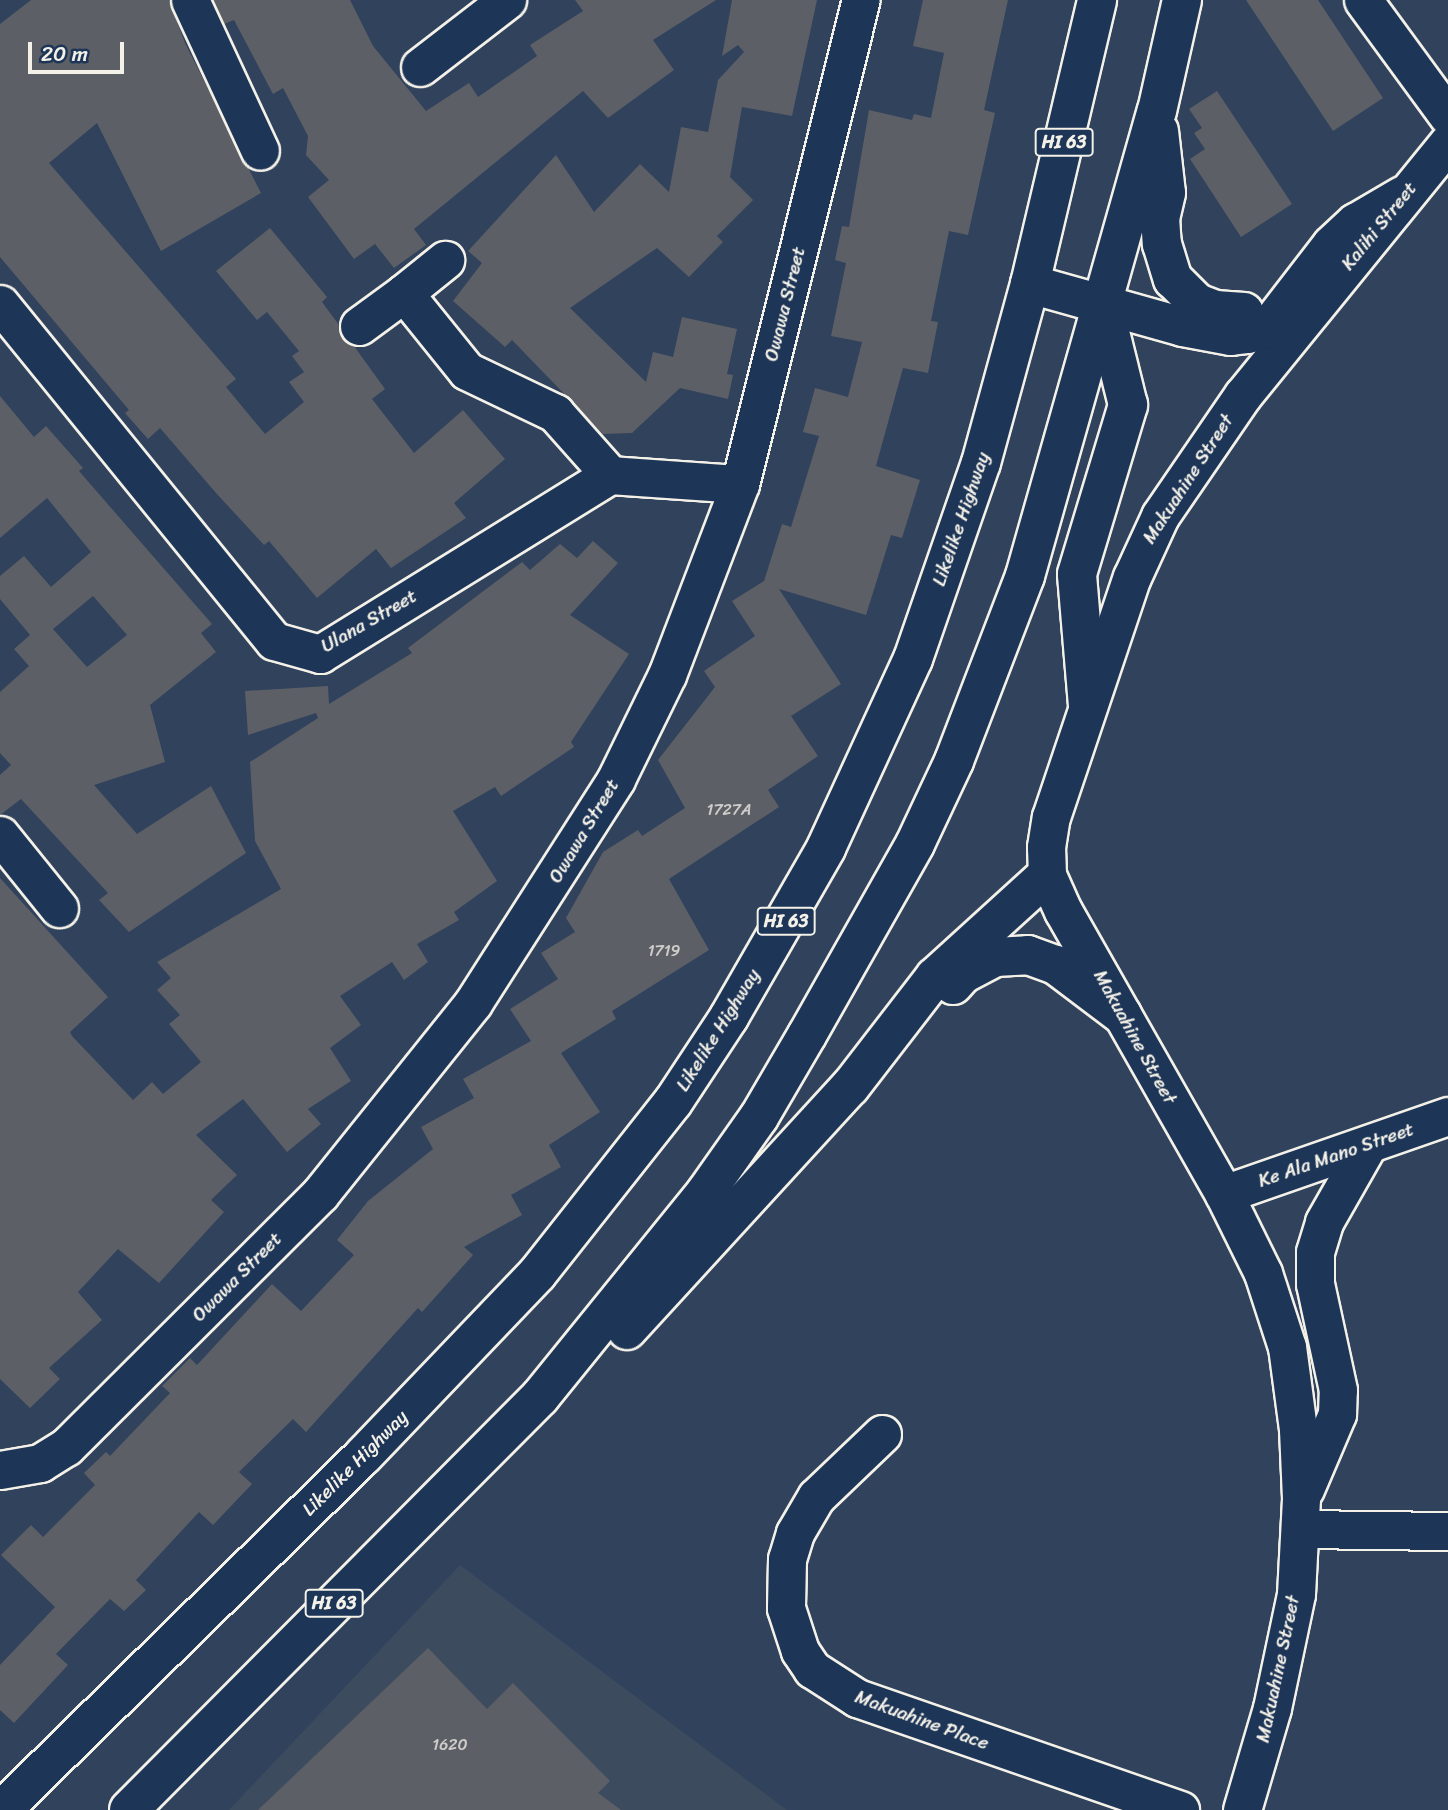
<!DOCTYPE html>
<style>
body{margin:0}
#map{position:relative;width:1448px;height:1810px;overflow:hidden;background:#30425c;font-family:Sriracha,sans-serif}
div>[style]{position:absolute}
.built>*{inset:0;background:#3d4b5f}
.building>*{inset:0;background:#5c5f66}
.roads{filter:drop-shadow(2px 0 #f4f1e8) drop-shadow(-2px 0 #f4f1e8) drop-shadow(0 2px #f4f1e8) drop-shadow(0 -2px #f4f1e8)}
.minor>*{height:37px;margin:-18.5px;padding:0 18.5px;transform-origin:18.5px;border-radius:18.5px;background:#1d3557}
.highway>*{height:38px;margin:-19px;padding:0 19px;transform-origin:19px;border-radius:19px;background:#1d3557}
span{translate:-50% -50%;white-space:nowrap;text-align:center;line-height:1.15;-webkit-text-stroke:5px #1d3557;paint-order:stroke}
.number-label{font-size:16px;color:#ceccc8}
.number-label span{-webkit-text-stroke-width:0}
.shield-label span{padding:2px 5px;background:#1d3557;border:2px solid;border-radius:5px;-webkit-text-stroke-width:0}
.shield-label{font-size:18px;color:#f4f1e8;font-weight:700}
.street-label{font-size:19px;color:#f4f1e8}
.scale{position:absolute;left:28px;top:42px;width:96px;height:32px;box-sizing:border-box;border:4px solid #f4f1e8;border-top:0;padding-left:9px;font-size:21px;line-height:24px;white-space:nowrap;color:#f4f1e8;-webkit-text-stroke:5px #1d3557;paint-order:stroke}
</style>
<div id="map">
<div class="built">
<div style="clip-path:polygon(460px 1565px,787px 1810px,229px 1810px)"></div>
</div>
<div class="building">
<div style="clip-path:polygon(31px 0,169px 0,185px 43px,261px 193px,161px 251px,97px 123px,49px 163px,236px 379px,226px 387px,265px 434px,304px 402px,289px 382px,304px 372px,292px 356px,299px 351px,267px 312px,257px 320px,216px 271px,270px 228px,327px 297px,322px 302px,339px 325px,342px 338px,354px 346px,385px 389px,372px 399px,414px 453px,463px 410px,505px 459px,454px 503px,466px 518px,391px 568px,376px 549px,317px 598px,269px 541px,264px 545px,216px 493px,160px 428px,148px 439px,125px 413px,129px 410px,0 257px,0 24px)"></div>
<div style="clip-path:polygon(213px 0,350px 0,373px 46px,426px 111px,469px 83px,478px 97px,537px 56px,530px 45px,583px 11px,575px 0,716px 0,653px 40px,674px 70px,608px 118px,583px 91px,414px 229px,426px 245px,394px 268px,375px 244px,354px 259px,308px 197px,329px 180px,306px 155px,308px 136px,283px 88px,273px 94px,234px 20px,224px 24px)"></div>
<div style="clip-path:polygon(732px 0,817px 0,792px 116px,742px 107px,730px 177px,753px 200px,717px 236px,723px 242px,689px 277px,657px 248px,570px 308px,646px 382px,653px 352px,673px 357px,682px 317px,737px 329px,727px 374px,733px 375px,728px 399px,680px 388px,632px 433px,603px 434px,512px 340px,505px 347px,453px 301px,482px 263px,468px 251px,556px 155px,594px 212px,640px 164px,669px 192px,681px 127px,708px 132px,718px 80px,744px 52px,738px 45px,722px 56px)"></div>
<div style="clip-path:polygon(923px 0,1008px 0,984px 110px,995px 113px,968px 235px,949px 231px,931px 321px,938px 322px,928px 373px,903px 368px,876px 466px,920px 480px,902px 538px,891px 535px,866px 615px,779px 589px,841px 684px,791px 716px,818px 756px,768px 790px,779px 807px,669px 879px,709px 950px,612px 1011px,616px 1019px,561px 1053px,600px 1112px,549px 1145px,561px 1167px,511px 1195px,522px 1215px,464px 1247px,473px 1255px,422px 1312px,418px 1308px,306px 1432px,293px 1419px,239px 1472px,252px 1484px,213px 1525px,199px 1512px,136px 1580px,146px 1590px,124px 1611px,110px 1599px,56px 1654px,68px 1665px,14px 1723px,0 1710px,0 1665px,55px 1607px,1px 1555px,31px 1525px,43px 1537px,95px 1485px,84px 1473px,106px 1452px,110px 1456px,170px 1393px,162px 1386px,190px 1358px,197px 1365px,272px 1284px,301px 1311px,354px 1255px,337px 1240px,368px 1201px,433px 1149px,421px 1127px,474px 1098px,463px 1079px,531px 1041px,510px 1009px,558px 979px,541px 953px,575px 932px,566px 918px,603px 852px,638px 830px,642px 836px,685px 808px,658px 760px,715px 687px,704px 671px,755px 636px,732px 601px,764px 581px,782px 524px,791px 527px,819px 436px,803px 432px,815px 388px,848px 397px,862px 342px,831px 336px,846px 263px,835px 260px,842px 226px,849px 227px,869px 110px,912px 120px,914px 114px,931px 118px,944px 53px,913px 46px)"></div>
<div style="clip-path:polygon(1246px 0,1318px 0,1383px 98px,1333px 131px)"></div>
<div style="clip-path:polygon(1217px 91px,1292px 204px,1241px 237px,1190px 159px,1205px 149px,1194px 133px,1202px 128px,1189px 109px)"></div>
<div style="clip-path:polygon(evenodd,0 396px,34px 437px,46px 426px,83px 468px,79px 471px,212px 624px,201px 633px,216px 652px,150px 705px,165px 762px,94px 785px,137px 834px,211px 786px,246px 853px,129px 932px,99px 900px,108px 893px,21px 799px,0 815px,0 775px,11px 765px,0 753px,0 692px,29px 666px,14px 649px,30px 635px,0 599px,0 576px,24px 556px,51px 587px,91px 552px,47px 498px,0 538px,0 396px,93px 596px,127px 635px,87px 667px,53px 629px,93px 596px)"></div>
<div style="clip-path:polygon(593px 541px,618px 563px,570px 615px,629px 654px,571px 742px,574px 747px,501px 796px,495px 787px,453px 811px,497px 881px,454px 912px,459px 920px,417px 944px,428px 962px,404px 980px,392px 962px,340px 996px,361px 1025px,330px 1048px,351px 1081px,308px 1109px,321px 1124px,287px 1152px,243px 1099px,196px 1135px,237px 1175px,211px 1200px,224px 1212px,159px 1283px,118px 1249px,78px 1292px,102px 1320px,49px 1368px,60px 1379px,30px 1408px,0 1379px,0 878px,108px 997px,70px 1032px,72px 1036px,133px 1100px,152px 1082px,163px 1094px,201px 1062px,169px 1024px,180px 1015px,157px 990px,171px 978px,157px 962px,281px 889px,255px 841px,250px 762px,318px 718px,316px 713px,248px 735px,245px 691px,328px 686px,329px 704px,412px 653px,408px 648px,522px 562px,530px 570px,560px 544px,577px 558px)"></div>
<div style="clip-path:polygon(428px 1648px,487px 1709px,513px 1683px,610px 1781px,598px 1793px,621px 1810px,258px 1810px)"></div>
</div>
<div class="roads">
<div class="minor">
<div style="left:190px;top:0;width:166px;rotate:65.1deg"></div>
<div style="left:1363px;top:0;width:144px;rotate:53.8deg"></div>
<div style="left:420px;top:67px;width:110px;rotate:-37.6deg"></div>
<div style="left:404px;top:293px;width:53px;rotate:-38.8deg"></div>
<div style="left:0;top:304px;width:434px;rotate:50.9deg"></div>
<div style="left:274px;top:641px;width:48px;rotate:15.8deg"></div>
<div style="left:320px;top:654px;width:341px;rotate:-31.7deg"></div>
<div style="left:610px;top:475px;width:130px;rotate:4deg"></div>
<div style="left:359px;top:326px;width:56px;rotate:-36.3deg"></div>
<div style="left:404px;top:293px;width:100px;rotate:51.1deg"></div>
<div style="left:467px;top:371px;width:98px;rotate:25.5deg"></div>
<div style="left:555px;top:413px;width:83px;rotate:48.4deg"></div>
<div style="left:0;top:835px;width:94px;rotate:51.1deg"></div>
<div style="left:1224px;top:1194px;width:237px;rotate:-19.2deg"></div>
<div style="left:882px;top:1434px;width:91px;rotate:136.3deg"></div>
<div style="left:816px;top:1497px;width:42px;rotate:120.3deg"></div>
<div style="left:795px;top:1533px;width:27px;rotate:107deg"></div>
<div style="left:787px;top:1559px;width:49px;rotate:91.2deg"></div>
<div style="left:786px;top:1608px;width:45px;rotate:72deg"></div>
<div style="left:800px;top:1651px;width:22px;rotate:56deg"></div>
<div style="left:812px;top:1669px;width:54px;rotate:32.8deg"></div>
<div style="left:857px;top:1698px;width:342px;rotate:19.1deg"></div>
<div style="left:0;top:1470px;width:41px;rotate:-9.9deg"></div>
<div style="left:40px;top:1463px;width:31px;rotate:-32deg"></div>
<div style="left:66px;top:1447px;width:359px;rotate:-44.9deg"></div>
<div style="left:320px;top:1194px;width:245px;rotate:-51.3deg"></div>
<div style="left:473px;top:1003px;width:266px;rotate:-57.4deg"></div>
<div style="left:616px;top:779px;width:116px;rotate:-63.9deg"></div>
<div style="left:667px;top:675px;width:204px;rotate:-69.1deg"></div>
<div style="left:740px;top:484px;width:499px;rotate:-76deg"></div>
<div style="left:1305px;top:1489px;width:82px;rotate:-66.9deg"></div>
<div style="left:1337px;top:1414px;width:24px;rotate:-88deg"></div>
<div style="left:1338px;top:1390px;width:108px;rotate:-102.2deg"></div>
<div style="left:1315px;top:1284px;width:32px;rotate:-90deg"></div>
<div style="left:1315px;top:1252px;width:31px;rotate:-73deg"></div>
<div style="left:1324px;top:1222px;width:89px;rotate:-60.3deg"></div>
<div style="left:1302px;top:1529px;width:146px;rotate:0.8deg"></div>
<div style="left:1242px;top:1810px;width:106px;rotate:-73.6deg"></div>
<div style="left:1272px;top:1708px;width:116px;rotate:-78.1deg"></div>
<div style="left:1296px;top:1594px;width:96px;rotate:-87deg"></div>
<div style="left:1301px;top:1498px;width:69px;rotate:-92.5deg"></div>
<div style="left:1298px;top:1429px;width:83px;rotate:-97.6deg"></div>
<div style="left:1287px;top:1347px;width:78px;rotate:-108deg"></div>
<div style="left:1263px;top:1273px;width:88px;rotate:-116.3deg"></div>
<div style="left:1224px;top:1194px;width:326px;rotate:-119.6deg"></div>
<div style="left:1063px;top:911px;width:39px;rotate:-114deg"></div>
<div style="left:1047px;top:875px;width:28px;rotate:-92deg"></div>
<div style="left:1046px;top:847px;width:30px;rotate:-81deg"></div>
<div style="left:1051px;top:817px;width:253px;rotate:-71.4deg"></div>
<div style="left:1132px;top:577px;width:67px;rotate:-65.3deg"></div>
<div style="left:1160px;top:516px;width:147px;rotate:-55.6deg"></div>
<div style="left:1243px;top:395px;width:325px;rotate:-50.9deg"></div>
</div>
<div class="highway">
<div style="left:1159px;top:131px;width:62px;rotate:83.6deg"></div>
<div style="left:1166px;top:193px;width:26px;rotate:103deg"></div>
<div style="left:1160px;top:218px;width:26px;rotate:86deg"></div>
<div style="left:1162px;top:244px;width:37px;rotate:73deg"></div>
<div style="left:1173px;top:279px;width:34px;rotate:45deg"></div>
<div style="left:1197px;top:303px;width:19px;rotate:21deg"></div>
<div style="left:1215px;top:310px;width:29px;rotate:4deg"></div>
<div style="left:1030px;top:284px;width:159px;rotate:15.7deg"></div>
<div style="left:1183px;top:327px;width:49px;rotate:10.6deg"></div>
<div style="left:1231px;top:336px;width:17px;rotate:-7deg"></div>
<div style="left:1248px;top:334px;width:20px;rotate:-15deg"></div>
<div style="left:1267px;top:329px;width:106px;rotate:-52.3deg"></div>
<div style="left:1332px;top:245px;width:33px;rotate:-43deg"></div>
<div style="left:1356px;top:223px;width:53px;rotate:-30.4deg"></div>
<div style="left:1088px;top:706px;width:132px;rotate:-94.8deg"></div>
<div style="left:1077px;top:574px;width:177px;rotate:-73.2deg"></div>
<div style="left:1128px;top:405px;width:104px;rotate:-103.9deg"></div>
<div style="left:953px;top:985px;width:15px;rotate:-48deg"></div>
<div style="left:963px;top:974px;width:36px;rotate:-28deg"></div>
<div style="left:995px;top:957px;width:33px;rotate:-3deg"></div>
<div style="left:1028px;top:955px;width:30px;rotate:20deg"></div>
<div style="left:1056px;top:965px;width:83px;rotate:37.1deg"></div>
<div style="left:627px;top:1330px;width:330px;rotate:-47.5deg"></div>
<div style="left:850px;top:1087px;width:139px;rotate:-52.3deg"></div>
<div style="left:935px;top:977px;width:151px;rotate:-42.3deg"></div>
<div style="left:2px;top:1810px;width:506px;rotate:-44.44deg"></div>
<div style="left:363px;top:1456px;width:252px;rotate:-46.3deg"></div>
<div style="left:537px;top:1274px;width:219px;rotate:-51.7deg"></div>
<div style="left:673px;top:1102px;width:102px;rotate:-56.6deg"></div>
<div style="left:729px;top:1017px;width:195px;rotate:-60.1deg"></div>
<div style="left:826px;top:848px;width:208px;rotate:-65.3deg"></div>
<div style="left:913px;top:659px;width:207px;rotate:-70.9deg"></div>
<div style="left:981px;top:463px;width:186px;rotate:-74.7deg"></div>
<div style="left:1030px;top:284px;width:292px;rotate:-76.7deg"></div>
<div style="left:129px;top:1810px;width:583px;rotate:-45.14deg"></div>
<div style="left:540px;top:1397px;width:264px;rotate:-51deg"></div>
<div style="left:706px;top:1192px;width:92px;rotate:-54.8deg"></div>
<div style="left:759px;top:1117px;width:95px;rotate:-59.7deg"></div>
<div style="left:807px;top:1035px;width:219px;rotate:-60.5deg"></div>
<div style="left:915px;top:844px;width:92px;rotate:-64.8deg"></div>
<div style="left:954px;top:761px;width:198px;rotate:-69deg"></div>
<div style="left:1025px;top:576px;width:483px;rotate:-74.2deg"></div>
<div style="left:1157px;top:111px;width:114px;rotate:-77.3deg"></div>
</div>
</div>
<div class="number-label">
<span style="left:729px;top:810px">1727A</span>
<span style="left:664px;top:951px">1719</span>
<span style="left:450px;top:1745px">1620</span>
</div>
<div class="shield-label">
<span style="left:1064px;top:142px">HI 63</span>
<span style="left:786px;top:921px">HI 63</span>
<span style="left:334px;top:1603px">HI 63</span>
</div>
<div class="street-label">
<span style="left:1379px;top:226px;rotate:-51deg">Kalihi Street</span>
<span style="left:785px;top:304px;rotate:-76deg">Owawa Street</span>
<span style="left:1188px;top:479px;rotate:-57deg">Makuahine Street</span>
<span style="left:961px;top:519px;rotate:-71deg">Likelike Highway</span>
<span style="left:369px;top:621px;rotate:-30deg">Ulana Street</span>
<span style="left:584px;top:831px;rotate:-59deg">Owawa Street</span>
<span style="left:718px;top:1030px;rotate:-58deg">Likelike Highway</span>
<span style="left:1135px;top:1037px;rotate:61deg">Makuahine Street</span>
<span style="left:1336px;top:1155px;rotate:-19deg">Ke Ala Mano Street</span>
<span style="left:237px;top:1277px;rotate:-45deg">Owawa Street</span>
<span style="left:355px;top:1463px;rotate:-45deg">Likelike Highway</span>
<span style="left:1278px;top:1669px;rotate:-78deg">Makuahine Street</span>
<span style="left:922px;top:1720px;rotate:20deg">Makuahine Place</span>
</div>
<div class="scale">20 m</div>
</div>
